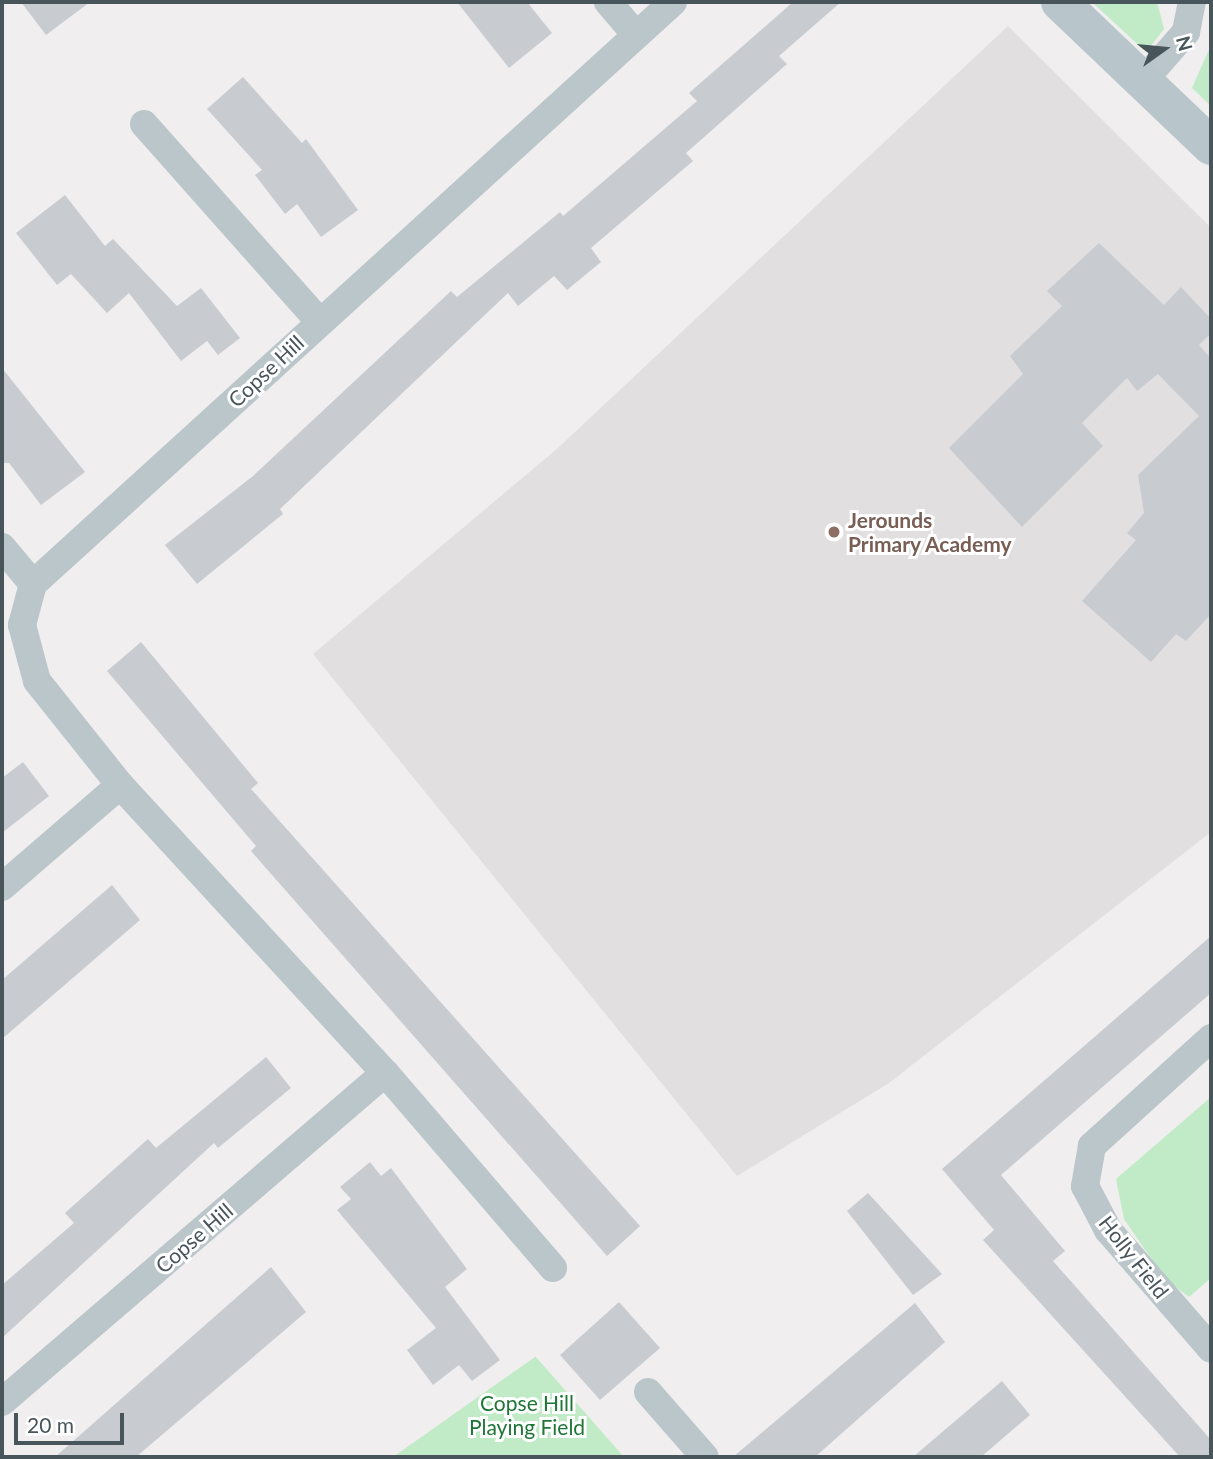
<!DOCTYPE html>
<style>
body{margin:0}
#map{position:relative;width:1213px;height:1459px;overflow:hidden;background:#f0eeef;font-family:Lato,sans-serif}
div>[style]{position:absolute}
.education>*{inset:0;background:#e1dfe0}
.green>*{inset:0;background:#c0ebc6}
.building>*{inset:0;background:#c8ccd0}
.street>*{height:28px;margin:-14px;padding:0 14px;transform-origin:14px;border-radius:14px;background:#bac6ca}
.secondary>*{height:38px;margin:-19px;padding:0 19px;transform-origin:19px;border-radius:19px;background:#b8c6cb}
.dots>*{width:19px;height:19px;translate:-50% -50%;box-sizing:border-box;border:4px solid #fff;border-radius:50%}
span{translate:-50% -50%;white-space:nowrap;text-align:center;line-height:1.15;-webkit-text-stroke:6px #fff;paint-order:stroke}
.street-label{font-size:21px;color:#48555a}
.education-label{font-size:21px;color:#785e54;font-weight:700}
.left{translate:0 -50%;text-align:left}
.park-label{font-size:21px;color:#1e7535}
.frame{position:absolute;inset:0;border:4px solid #48555a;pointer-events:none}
.north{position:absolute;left:1129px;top:14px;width:70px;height:70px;-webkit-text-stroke:5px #fff;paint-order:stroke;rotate:75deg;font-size:19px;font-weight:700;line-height:28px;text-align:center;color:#48555a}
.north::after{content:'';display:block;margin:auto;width:24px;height:32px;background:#48555a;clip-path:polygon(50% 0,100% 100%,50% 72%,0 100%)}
.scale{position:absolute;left:14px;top:1413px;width:110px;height:32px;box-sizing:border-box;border:4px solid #48555a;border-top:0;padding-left:9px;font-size:21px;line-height:24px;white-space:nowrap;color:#48555a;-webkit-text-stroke:5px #fff;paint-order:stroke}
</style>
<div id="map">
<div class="education">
<div style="clip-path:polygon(1008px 26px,1211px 228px,1211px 832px,889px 1083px,737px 1176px,313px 654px,558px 448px)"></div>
</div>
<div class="green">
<div style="clip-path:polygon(1092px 2px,1157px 2px,1164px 29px,1146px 52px)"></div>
<div style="clip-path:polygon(1211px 45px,1211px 106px,1192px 88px)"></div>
<div style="clip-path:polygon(1211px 1097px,1211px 1278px,1189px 1297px,1166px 1280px,1124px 1219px,1116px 1179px)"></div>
<div style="clip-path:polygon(535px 1356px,624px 1457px,393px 1457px,535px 1357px)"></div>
</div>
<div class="building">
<div style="clip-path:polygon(21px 2px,90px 2px,46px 35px)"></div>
<div style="clip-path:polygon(457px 2px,527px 2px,552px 33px,509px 68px)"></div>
<div style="clip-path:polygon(793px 2px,841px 2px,779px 56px,787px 64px,686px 153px,693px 161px,591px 248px,601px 262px,567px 290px,554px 276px,518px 306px,508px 293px,280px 509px,283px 514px,197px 584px,165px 545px,253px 476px,451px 291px,457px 297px,560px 212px,563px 216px,697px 101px,689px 93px)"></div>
<div style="clip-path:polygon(243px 77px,302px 143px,306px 139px,358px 210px,321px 237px,297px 204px,285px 214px,255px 175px,262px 170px,207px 109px)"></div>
<div style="clip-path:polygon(65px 195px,105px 246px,113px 239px,177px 306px,201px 288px,240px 338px,218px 355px,207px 341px,181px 361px,129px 293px,107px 313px,71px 274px,57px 285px,16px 233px)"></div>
<div style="clip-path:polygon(1099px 243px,1164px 305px,1181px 287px,1211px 319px,1211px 333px,1199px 345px,1211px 359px,1211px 614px,1186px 641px,1176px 634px,1151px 662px,1082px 601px,1136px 540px,1127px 533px,1144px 513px,1138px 475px,1199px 416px,1158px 374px,1137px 391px,1127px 378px,1082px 423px,1103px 446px,1022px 527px,949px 448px,1023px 374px,1010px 356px,1062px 306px,1047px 291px)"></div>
<div style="clip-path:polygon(2px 368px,85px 472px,41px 505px,9px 463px,2px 463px)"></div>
<div style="clip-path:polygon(141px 642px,258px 783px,251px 789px,640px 1226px,607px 1256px,251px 851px,256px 846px,107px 671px)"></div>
<div style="clip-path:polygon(23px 762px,49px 796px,2px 833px,2px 778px)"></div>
<div style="clip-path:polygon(112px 885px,140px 920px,2px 1039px,2px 980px)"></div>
<div style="clip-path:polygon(1211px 936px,1211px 993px,1001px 1175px,1065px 1251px,1053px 1261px,1211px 1440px,1211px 1457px,1180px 1457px,983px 1240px,994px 1230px,942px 1169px)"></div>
<div style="clip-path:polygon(266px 1057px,291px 1088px,218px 1148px,214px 1143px,2px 1338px,2px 1285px,74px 1223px,65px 1213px,148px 1139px,156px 1148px)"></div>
<div style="clip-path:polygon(370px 1162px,381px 1176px,391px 1168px,467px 1269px,445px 1287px,500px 1360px,472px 1381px,459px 1365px,433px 1385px,407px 1350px,436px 1328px,337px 1210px,351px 1199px,340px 1187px)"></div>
<div style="clip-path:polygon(868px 1193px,942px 1274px,913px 1295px,847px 1211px)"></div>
<div style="clip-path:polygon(271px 1267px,306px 1312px,136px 1457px,55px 1457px)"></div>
<div style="clip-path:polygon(619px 1302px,660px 1348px,600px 1400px,560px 1355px)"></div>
<div style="clip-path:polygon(915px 1303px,945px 1342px,815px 1457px,733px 1457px)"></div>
<div style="clip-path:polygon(1002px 1381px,1030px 1415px,981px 1457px,913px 1457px)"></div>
</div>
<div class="street">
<div style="left:608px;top:2px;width:42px;rotate:49.8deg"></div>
<div style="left:1144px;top:80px;width:64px;rotate:-48.8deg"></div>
<div style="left:1186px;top:32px;width:31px;rotate:-79deg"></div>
<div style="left:144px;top:124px;width:265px;rotate:48.4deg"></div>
<div style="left:2px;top:547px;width:48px;rotate:50deg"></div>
<div style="left:2px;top:887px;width:156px;rotate:-40.8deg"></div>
<div style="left:1211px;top:1038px;width:161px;rotate:137.8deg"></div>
<div style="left:1092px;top:1146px;width:41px;rotate:99.9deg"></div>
<div style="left:1085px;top:1186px;width:50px;rotate:62.4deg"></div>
<div style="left:1108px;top:1230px;width:157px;rotate:49.1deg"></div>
<div style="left:553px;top:1268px;width:257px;rotate:-130.7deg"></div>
<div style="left:385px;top:1073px;width:391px;rotate:-132.6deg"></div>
<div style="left:120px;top:785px;width:133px;rotate:-128.6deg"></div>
<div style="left:37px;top:681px;width:58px;rotate:-105deg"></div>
<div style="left:22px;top:625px;width:42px;rotate:-75deg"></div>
<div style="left:33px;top:584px;width:865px;rotate:-42.28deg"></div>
<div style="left:648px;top:1392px;width:86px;rotate:48.8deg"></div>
<div style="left:2px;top:1402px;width:505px;rotate:-40.66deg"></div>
</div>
<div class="secondary">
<div style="left:1060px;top:2px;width:209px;rotate:43.6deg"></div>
</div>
<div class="dots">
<div style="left:834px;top:532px;background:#8d6e63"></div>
</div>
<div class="street-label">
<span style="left:266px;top:371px;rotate:-43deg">Copse Hill</span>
<span style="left:194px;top:1238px;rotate:-41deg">Copse Hill</span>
<span style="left:1134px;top:1257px;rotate:52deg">Holly Field</span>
</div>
<div class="education-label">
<span class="left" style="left:848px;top:532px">Jerounds<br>Primary Academy</span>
</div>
<div class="park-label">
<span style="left:527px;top:1415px">Copse Hill<br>Playing Field</span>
</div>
<div class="frame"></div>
<div class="north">N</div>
<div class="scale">20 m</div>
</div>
